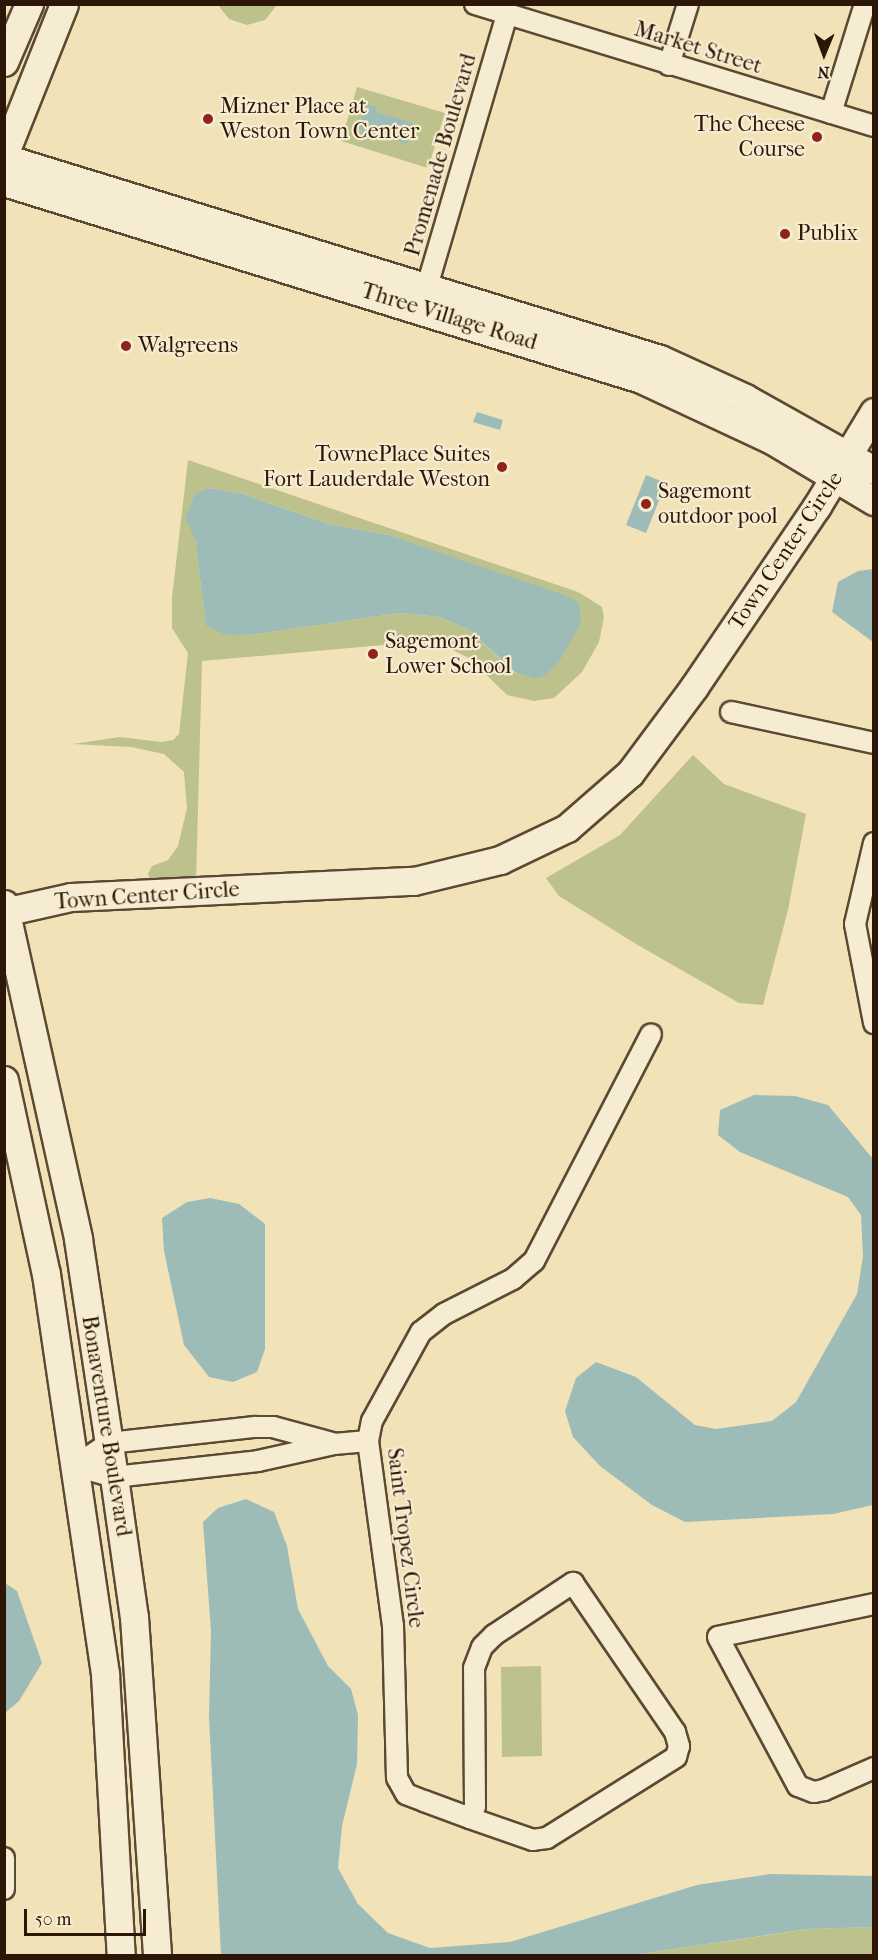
<!DOCTYPE html>
<style>
body{margin:0}
#map{position:relative;width:878px;height:1960px;overflow:hidden;background:#f1e2b8;font-family:"IM FELL French Canon",serif}
div>[style]{position:absolute}
.green>*{inset:0;background:#bdc28d}
.water>*{inset:0;background:#9dbcb7}
.roads{filter:drop-shadow(2px 0 #5c4933) drop-shadow(-2px 0 #5c4933) drop-shadow(0 2px #5c4933) drop-shadow(0 -2px #5c4933)}
.street>*{height:20px;margin:-10px;padding:0 10px;transform-origin:10px;border-radius:10px;background:#f6ecd1}
.secondary>*{height:27px;margin:-13.5px;padding:0 13.5px;transform-origin:13.5px;border-radius:13.5px;background:#f6ecd1}
.dots>*{width:16px;height:16px;translate:-50% -50%;box-sizing:border-box;border:3px solid #f6ecd1;border-radius:50%}
span{translate:-50% -50%;white-space:nowrap;text-align:center;line-height:1.15;-webkit-text-stroke:4.5px #f6ecd1;paint-order:stroke}
.street-label{font-size:22px;color:#2b1607}
.poi-label{font-size:22px;color:#2b1607}
.left{translate:0 -50%;text-align:left}
.right{translate:-100% -50%;text-align:right}
.frame{position:absolute;inset:0;border:6px solid #2b1607;pointer-events:none}
.north{position:absolute;left:794px;top:24px;width:60px;height:60px;-webkit-text-stroke:4px #f6ecd1;paint-order:stroke;rotate:181deg;font-size:16px;font-weight:700;line-height:24px;text-align:center;color:#2b1607}
.north::after{content:'';display:block;margin:auto;width:21px;height:27px;background:#2b1607;clip-path:polygon(50% 0,100% 100%,50% 72%,0 100%)}
.scale{position:absolute;left:24px;top:1909px;width:122px;height:27px;box-sizing:border-box;border:3px solid #2b1607;border-top:0;padding-left:8px;font-size:18px;line-height:21px;white-space:nowrap;color:#2b1607;-webkit-text-stroke:4px #f6ecd1;paint-order:stroke}
</style>
<div id="map">
<div class="green">
<div style="clip-path:polygon(218px 5px,277px 5px,265px 20px,247px 25px,229px 19px)"></div>
<div style="clip-path:polygon(357px 87px,445px 113px,428px 168px,341px 141px)"></div>
<div style="clip-path:polygon(evenodd,188px 460px,578px 592px,602px 607px,604px 617px,599px 642px,582px 672px,554px 698px,534px 701px,507px 695px,469px 658px,440px 644px,406px 643px,202px 661px,196px 883px,151px 883px,148px 874px,152px 866px,168px 860px,178px 846px,187px 808px,184px 772px,164px 754px,131px 747px,73px 744px,120px 737px,161px 742px,173px 740px,179px 734px,188px 653px,172px 628px,172px 598px,188px 460px,209px 488px,240px 493px,329px 524px,389px 535px,579px 602px,515px 673px,469px 630px,440px 617px,400px 613px,243px 636px,206px 625px,195px 539px,209px 488px)"></div>
<div style="clip-path:polygon(693px 755px,724px 784px,806px 814px,788px 910px,763px 1005px,739px 1003px,636px 944px,559px 896px,546px 878px,620px 835px)"></div>
<div style="clip-path:polygon(541px 1666px,542px 1756px,502px 1757px,501px 1667px)"></div>
<div style="clip-path:polygon(873px 1927px,873px 1955px,627px 1956px,809px 1929px)"></div>
</div>
<div class="water">
<div style="clip-path:polygon(367px 104px,377px 107px,376px 112px,413px 123px,407px 144px,369px 132px,367px 137px,361px 134px,362px 130px,358px 128px)"></div>
<div style="clip-path:polygon(477px 412px,503px 420px,500px 430px,473px 422px)"></div>
<div style="clip-path:polygon(646px 475px,666px 483px,646px 533px,626px 525px)"></div>
<div style="clip-path:polygon(209px 488px,240px 493px,329px 524px,389px 535px,564px 595px,579px 602px,581px 623px,560px 660px,545px 675px,535px 679px,515px 672px,469px 630px,440px 617px,400px 613px,243px 636px,223px 634px,206px 626px,195px 539px,185px 518px,195px 494px)"></div>
<div style="clip-path:polygon(873px 569px,874px 569px,873px 642px,832px 612px,838px 582px,858px 571px)"></div>
<div style="clip-path:polygon(754px 1095px,795px 1096px,828px 1105px,873px 1159px,873px 1505px,833px 1514px,685px 1522px,652px 1505px,600px 1466px,573px 1437px,565px 1411px,576px 1378px,596px 1362px,636px 1377px,695px 1425px,716px 1429px,772px 1421px,796px 1402px,857px 1294px,863px 1256px,861px 1215px,848px 1197px,740px 1152px,718px 1135px,720px 1110px)"></div>
<div style="clip-path:polygon(210px 1198px,239px 1204px,265px 1224px,265px 1349px,257px 1372px,233px 1382px,209px 1377px,184px 1345px,164px 1251px,162px 1218px,187px 1202px)"></div>
<div style="clip-path:polygon(246px 1499px,274px 1512px,287px 1546px,298px 1609px,328px 1666px,351px 1689px,358px 1715px,357px 1764px,342px 1826px,338px 1868px,358px 1904px,388px 1933px,430px 1948px,510px 1942px,697px 1885px,771px 1874px,873px 1876px,873px 1927px,808px 1929px,627px 1956px,221px 1955px,209px 1717px,211px 1631px,203px 1522px,218px 1508px)"></div>
<div style="clip-path:polygon(5px 1583px,17px 1591px,42px 1663px,19px 1701px,5px 1713px)"></div>
</div>
<div class="roads">
<div class="street">
<div style="left:475px;top:4px;width:417px;rotate:17deg"></div>
<div style="left:669px;top:65px;width:64px;rotate:-72.7deg"></div>
<div style="left:831px;top:113px;width:114px;rotate:-72.7deg"></div>
<div style="left:423px;top:300px;width:297px;rotate:-73.6deg"></div>
<div style="left:731px;top:712px;width:146px;rotate:12.2deg"></div>
<div style="left:874px;top:843px;width:83px;rotate:103.2deg"></div>
<div style="left:855px;top:924px;width:101px;rotate:79.1deg"></div>
<div style="left:75px;top:1466px;width:41px;rotate:15.8deg"></div>
<div style="left:114px;top:1477px;width:145px;rotate:-6.3deg"></div>
<div style="left:258px;top:1461px;width:78px;rotate:-12.6deg"></div>
<div style="left:334px;top:1444px;width:34px;rotate:-5deg"></div>
<div style="left:75px;top:1466px;width:41px;rotate:-34.1deg"></div>
<div style="left:109px;top:1443px;width:147px;rotate:-6.3deg"></div>
<div style="left:255px;top:1427px;width:18px"></div>
<div style="left:273px;top:1427px;width:61px;rotate:15.2deg"></div>
<div style="left:874px;top:1604px;width:159px;rotate:168.1deg"></div>
<div style="left:718px;top:1637px;width:169px;rotate:61.8deg"></div>
<div style="left:798px;top:1786px;width:17px;rotate:21deg"></div>
<div style="left:814px;top:1792px;width:10px;rotate:-11deg"></div>
<div style="left:824px;top:1790px;width:55px;rotate:-23.7deg"></div>
<div style="left:470px;top:1818px;width:13px;rotate:-67deg"></div>
<div style="left:475px;top:1806px;width:138px;rotate:-90.4deg"></div>
<div style="left:474px;top:1668px;width:22px;rotate:-69deg"></div>
<div style="left:482px;top:1647px;width:17px;rotate:-45deg"></div>
<div style="left:494px;top:1635px;width:95px;rotate:-33.4deg"></div>
<div style="left:573px;top:1583px;width:181px;rotate:55.6deg"></div>
<div style="left:675px;top:1732px;width:15px;rotate:74deg"></div>
<div style="left:679px;top:1746px;width:11px;rotate:105deg"></div>
<div style="left:676px;top:1757px;width:152px;rotate:147.9deg"></div>
<div style="left:547px;top:1838px;width:14px;rotate:172deg"></div>
<div style="left:533px;top:1840px;width:67px;rotate:-160.8deg"></div>
<div style="left:470px;top:1818px;width:49px;rotate:-159.7deg"></div>
<div style="left:424px;top:1801px;width:19px;rotate:-159deg"></div>
<div style="left:406px;top:1794px;width:18px;rotate:-119deg"></div>
<div style="left:397px;top:1778px;width:152px;rotate:-91.5deg"></div>
<div style="left:393px;top:1626px;width:187px;rotate:-97.7deg"></div>
<div style="left:368px;top:1441px;width:20px;rotate:-79deg"></div>
<div style="left:372px;top:1421px;width:102px;rotate:-61.2deg"></div>
<div style="left:421px;top:1332px;width:29px;rotate:-38deg"></div>
<div style="left:444px;top:1314px;width:77px;rotate:-26.9deg"></div>
<div style="left:513px;top:1279px;width:28px;rotate:-41deg"></div>
<div style="left:534px;top:1261px;width:255px;rotate:-62.7deg"></div>
<div style="left:4px;top:1858px;width:31px;rotate:90deg"></div>
</div>
<div class="secondary">
<div style="left:4px;top:62px;width:63px;rotate:-66.7deg"></div>
<div style="left:4px;top:155px;width:162px;rotate:-68.3deg"></div>
<div style="left:4px;top:158px;width:686px;rotate:17.04deg"></div>
<div style="left:660px;top:359px;width:94px;rotate:24.6deg"></div>
<div style="left:745px;top:398px;width:148px;rotate:29.2deg"></div>
<div style="left:4px;top:182px;width:667px;rotate:17.18deg"></div>
<div style="left:641px;top:379px;width:145px;rotate:25deg"></div>
<div style="left:772px;top:440px;width:119px;rotate:30.9deg"></div>
<div style="left:4px;top:904px;width:343px;rotate:77.5deg"></div>
<div style="left:78px;top:1239px;width:241px;rotate:81.4deg"></div>
<div style="left:114px;top:1477px;width:141px;rotate:81.9deg"></div>
<div style="left:134px;top:1617px;width:340px;rotate:86.1deg"></div>
<div style="left:4px;top:912px;width:69px;rotate:-12.6deg"></div>
<div style="left:71px;top:897px;width:343px;rotate:-2.7deg"></div>
<div style="left:414px;top:881px;width:89px;rotate:-13.7deg"></div>
<div style="left:500px;top:860px;width:74px;rotate:-25.5deg"></div>
<div style="left:567px;top:828px;width:84px;rotate:-41.1deg"></div>
<div style="left:630px;top:773px;width:107px;rotate:-53.3deg"></div>
<div style="left:694px;top:687px;width:219px;rotate:-55.8deg"></div>
<div style="left:817px;top:506px;width:110px;rotate:-58.8deg"></div>
<div style="left:4px;top:1080px;width:198px;rotate:77.8deg"></div>
<div style="left:46px;top:1274px;width:404px;rotate:81.6deg"></div>
<div style="left:105px;top:1674px;width:282px;rotate:86.8deg"></div>
</div>
</div>
<div class="dots">
<div style="left:208px;top:119px;background:#8f2418"></div>
<div style="left:817px;top:137px;background:#8f2418"></div>
<div style="left:785px;top:234px;background:#8f2418"></div>
<div style="left:126px;top:346px;background:#8f2418"></div>
<div style="left:502px;top:467px;background:#8f2418"></div>
<div style="left:646px;top:504px;background:#8f2418"></div>
<div style="left:373px;top:654px;background:#8f2418"></div>
</div>
<div class="street-label">
<span style="left:698px;top:48px;rotate:17deg">Market Street</span>
<span style="left:441px;top:155px;rotate:-74deg">Promenade Boulevard</span>
<span style="left:449px;top:317px;rotate:17deg">Three Village Road</span>
<span style="left:786px;top:551px;rotate:-56deg">Town Center Circle</span>
<span style="left:147px;top:896px;rotate:-4deg">Town Center Circle</span>
<span style="left:106px;top:1426px;rotate:81deg">Bonaventure Boulevard</span>
<span style="left:405px;top:1538px;rotate:83deg">Saint Tropez Circle</span>
</div>
<div class="poi-label">
<span class="left" style="left:220px;top:119px">Mizner Place at<br>Weston Town Center</span>
<span class="right" style="left:805px;top:137px">The Cheese<br>Course</span>
<span class="left" style="left:797px;top:234px">Publix</span>
<span class="left" style="left:138px;top:346px">Walgreens</span>
<span class="right" style="left:490px;top:467px">TownePlace Suites<br>Fort Lauderdale Weston</span>
<span class="left" style="left:658px;top:504px">Sagemont<br>outdoor pool</span>
<span class="left" style="left:385px;top:654px">Sagemont<br>Lower School</span>
</div>
<div class="frame"></div>
<div class="north">N</div>
<div class="scale">50 m</div>
</div>
